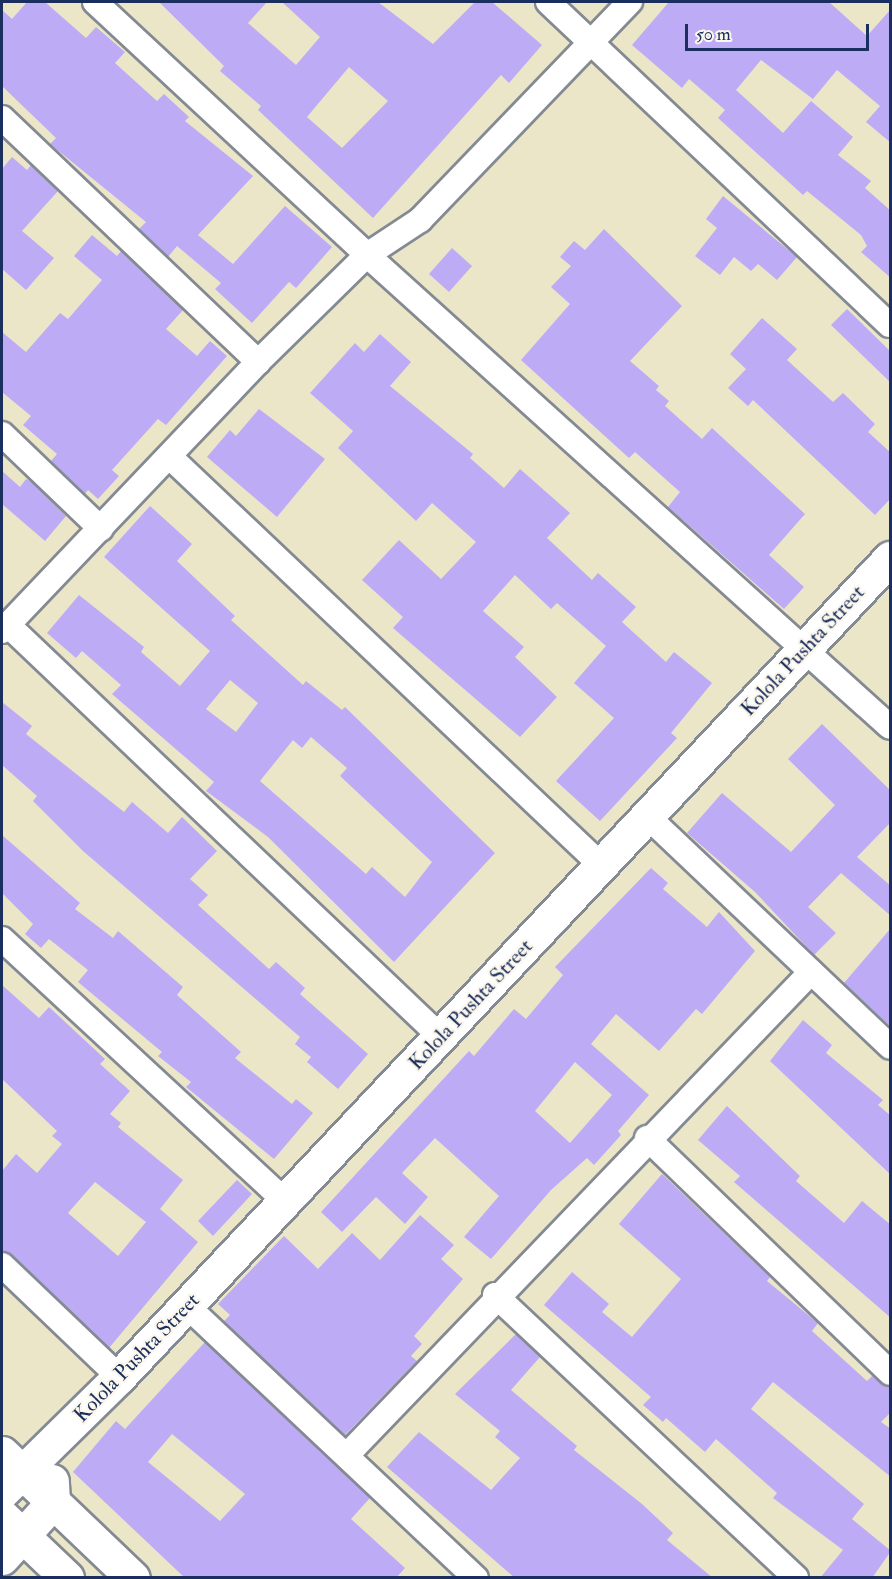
<!DOCTYPE html>
<style>
body{margin:0}
#map{position:relative;width:892px;height:1579px;overflow:hidden;background:#ece6c8;font-family:"IM FELL Double Pica",serif}
div>[style]{position:absolute}
.building>*{inset:0;background:#bdabf6}
.roads{filter:drop-shadow(2px 0 #848a93) drop-shadow(-2px 0 #848a93) drop-shadow(0 2px #848a93) drop-shadow(0 -2px #848a93)}
.street>*{height:24px;margin:-12px;padding:0 12px;transform-origin:12px;border-radius:12px;background:#fff}
.secondary>*{height:33px;margin:-16.5px;padding:0 16.5px;transform-origin:16.5px;border-radius:16.5px;background:#fff}
span{translate:-50% -50%;white-space:nowrap;text-align:center;line-height:1.15;-webkit-text-stroke:4.5px #fbf7ec;paint-order:stroke}
.street-label{font-size:21px;color:#1b2f5e}
.frame{position:absolute;inset:0;border:3px solid #1b2f5e;pointer-events:none}
.scale{position:absolute;left:685px;top:24px;width:184px;height:27px;box-sizing:border-box;border:3px solid #1b2f5e;border-top:0;padding-left:8px;font-size:18px;line-height:21px;white-space:nowrap;color:#1b2f5e;-webkit-text-stroke:4px #fbf7ec;paint-order:stroke}
</style>
<div id="map">
<div class="building">
<div style="clip-path:polygon(27px 2px,45px 2px,86px 38px,96px 27px,125px 52px,115px 63px,157px 101px,164px 94px,189px 117px,185px 121px,253px 176px,198px 235px,233px 264px,285px 206px,332px 247px,296px 288px,289px 282px,252px 323px,215px 289px,221px 283px,177px 246px,168px 257px,139px 229px,146px 222px,50px 144px,56px 138px,2px 86px,2px 10px,12px 19px)"></div>
<div style="clip-path:polygon(evenodd,159px 2px,267px 2px,248px 23px,296px 65px,320px 37px,282px 2px,378px 2px,433px 44px,475px 2px,492px 2px,542px 45px,509px 83px,501px 75px,373px 218px,258px 110px,261px 106px,220px 71px,224px 66px,159px 2px,349px 67px,388px 101px,342px 148px,307px 117px,349px 67px)"></div>
<div style="clip-path:polygon(669px 2px,829px 2px,867px 36px,891px 9px,891px 143px,866px 122px,880px 106px,837px 70px,813px 99px,761px 60px,736px 90px,783px 133px,811px 101px,853px 137px,838px 155px,871px 181px,865px 188px,891px 211px,891px 278px,861px 252px,867px 246px,861px 235px,807px 191px,803px 195px,718px 118px,725px 110px,689px 79px,682px 88px,632px 45px)"></div>
<div style="clip-path:polygon(12px 157px,27px 170px,31px 165px,58px 191px,22px 231px,54px 258px,26px 290px,2px 269px,2px 169px)"></div>
<div style="clip-path:polygon(723px 196px,797px 257px,777px 280px,758px 264px,751px 271px,734px 257px,720px 275px,695px 256px,717px 228px,706px 219px)"></div>
<div style="clip-path:polygon(604px 229px,682px 306px,630px 361px,659px 386px,656px 390px,669px 401px,665px 406px,702px 439px,712px 428px,805px 514px,769px 555px,804px 587px,784px 609px,668px 507px,680px 492px,635px 452px,629px 458px,521px 360px,570px 304px,551px 287px,571px 266px,560px 257px,574px 241px,585px 250px)"></div>
<div style="clip-path:polygon(92px 235px,117px 256px,121px 251px,183px 310px,166px 329px,197px 356px,210px 341px,227px 356px,166px 425px,158px 419px,112px 470px,119px 476px,98px 499px,88px 490px,85px 494px,51px 461px,57px 454px,23px 425px,31px 416px,2px 392px,2px 332px,26px 352px,60px 313px,68px 319px,102px 280px,74px 256px)"></div>
<div style="clip-path:polygon(452px 248px,472px 266px,449px 292px,429px 274px)"></div>
<div style="clip-path:polygon(847px 309px,891px 352px,891px 383px,831px 325px)"></div>
<div style="clip-path:polygon(762px 318px,797px 349px,787px 360px,833px 402px,843px 393px,875px 424px,868px 432px,891px 453px,891px 498px,875px 515px,753px 400px,748px 406px,728px 388px,746px 369px,730px 354px)"></div>
<div style="clip-path:polygon(380px 334px,411px 362px,390px 386px,473px 454px,470px 458px,504px 488px,520px 469px,570px 513px,547px 538px,592px 580px,598px 573px,636px 607px,622px 622px,666px 662px,674px 652px,712px 683px,671px 733px,677px 738px,600px 821px,556px 781px,614px 718px,574px 683px,606px 646px,557px 603px,551px 609px,515px 575px,483px 611px,524px 647px,515px 657px,557px 697px,520px 737px,393px 628px,403px 617px,362px 580px,399px 540px,441px 579px,476px 542px,432px 503px,416px 521px,338px 448px,353px 431px,310px 393px,355px 343px,364px 352px)"></div>
<div style="clip-path:polygon(259px 409px,325px 459px,277px 517px,207px 457px,230px 430px,236px 436px)"></div>
<div style="clip-path:polygon(2px 471px,20px 487px,26px 479px,32px 482px,66px 516px,45px 541px,2px 504px)"></div>
<div style="clip-path:polygon(evenodd,150px 506px,192px 544px,177px 561px,235px 616px,231px 620px,303px 685px,306px 681px,342px 710px,345px 707px,495px 853px,394px 962px,268px 837px,206px 791px,214px 782px,112px 694px,121px 685px,82px 651px,76px 658px,47px 633px,79px 595px,144px 647px,141px 652px,180px 686px,210px 651px,104px 557px,150px 506px,230px 680px,258px 703px,236px 732px,206px 709px,230px 680px,150px 506px,311px 737px,347px 768px,340px 776px,432px 862px,405px 897px,372px 867px,366px 874px,260px 781px,293px 740px,302px 748px,311px 737px)"></div>
<div style="clip-path:polygon(2px 702px,32px 726px,26px 734px,124px 812px,132px 802px,168px 833px,182px 817px,217px 851px,190px 879px,208px 895px,198px 905px,269px 969px,276px 962px,305px 988px,300px 994px,368px 1054px,338px 1089px,307px 1062px,311px 1057px,295px 1044px,300px 1037px,83px 851px,33px 801px,37px 796px,2px 765px)"></div>
<div style="clip-path:polygon(822px 724px,891px 791px,891px 822px,857px 857px,891px 886px,891px 916px,841px 873px,808px 907px,836px 933px,814px 955px,755px 892px,687px 833px,722px 793px,791px 852px,835px 805px,788px 759px)"></div>
<div style="clip-path:polygon(2px 835px,80px 903px,75px 909px,113px 938px,118px 931px,183px 987px,177px 995px,241px 1052px,235px 1058px,292px 1104px,296px 1099px,313px 1113px,274px 1159px,186px 1087px,191px 1082px,158px 1056px,162px 1052px,78px 982px,88px 970px,49px 939px,41px 948px,25px 934px,33px 924px,2px 893px)"></div>
<div style="clip-path:polygon(evenodd,651px 868px,668px 883px,663px 889px,707px 927px,719px 912px,755px 951px,702px 1014px,696px 1009px,659px 1051px,616px 1014px,591px 1044px,649px 1095px,618px 1131px,621px 1135px,594px 1165px,587px 1158px,551px 1190px,491px 1259px,464px 1237px,499px 1196px,435px 1138px,402px 1173px,428px 1197px,405px 1224px,376px 1197px,342px 1232px,321px 1212px,469px 1051px,474px 1056px,514px 1009px,526px 1019px,563px 975px,555px 967px,651px 868px,575px 1062px,612px 1095px,570px 1143px,535px 1111px,575px 1062px)"></div>
<div style="clip-path:polygon(891px 928px,891px 1027px,844px 983px)"></div>
<div style="clip-path:polygon(evenodd,2px 985px,39px 1018px,49px 1007px,105px 1059px,100px 1064px,130px 1091px,110px 1114px,121px 1123px,118px 1127px,183px 1180px,160px 1209px,198px 1242px,109px 1348px,2px 1249px,2px 1171px,16px 1154px,37px 1173px,62px 1144px,52px 1136px,57px 1131px,2px 1079px,2px 985px,95px 1182px,146px 1222px,118px 1256px,68px 1213px,95px 1182px)"></div>
<div style="clip-path:polygon(803px 1020px,832px 1045px,826px 1053px,883px 1100px,878px 1105px,891px 1116px,891px 1175px,770px 1061px)"></div>
<div style="clip-path:polygon(727px 1106px,800px 1176px,796px 1181px,844px 1223px,862px 1201px,891px 1225px,891px 1318px,734px 1182px,740px 1176px,698px 1140px)"></div>
<div style="clip-path:polygon(662px 1174px,770px 1277px,767px 1281px,818px 1323px,812px 1331px,867px 1381px,872px 1376px,891px 1387px,891px 1412px,881px 1422px,891px 1429px,891px 1477px,773px 1382px,751px 1409px,864px 1504px,852px 1519px,891px 1551px,872px 1578px,820px 1578px,843px 1550px,773px 1498px,777px 1493px,716px 1439px,705px 1452px,666px 1418px,663px 1422px,643px 1405px,651px 1397px,544px 1305px,572px 1272px,609px 1304px,602px 1312px,632px 1337px,681px 1279px,619px 1224px)"></div>
<div style="clip-path:polygon(237px 1180px,252px 1194px,213px 1236px,198px 1221px)"></div>
<div style="clip-path:polygon(420px 1215px,454px 1245px,441px 1259px,463px 1279px,414px 1336px,422px 1344px,411px 1356px,417px 1361px,345px 1435px,224px 1321px,230px 1315px,218px 1304px,284px 1236px,318px 1269px,352px 1233px,380px 1260px)"></div>
<div style="clip-path:polygon(516px 1334px,540px 1357px,511px 1390px,577px 1446px,574px 1450px,642px 1504px,673px 1533px,667px 1540px,713px 1578px,515px 1578px,387px 1467px,419px 1432px,491px 1490px,520px 1458px,495px 1437px,500px 1431px,455px 1394px)"></div>
<div style="clip-path:polygon(evenodd,205px 1342px,370px 1498px,351px 1519px,405px 1568px,396px 1578px,185px 1578px,73px 1472px,116px 1421px,125px 1429px,205px 1342px,172px 1434px,245px 1494px,220px 1521px,148px 1462px,172px 1434px)"></div>
</div>
<div class="roads">
<div class="street">
<div style="left:95px;top:2px;width:371px;rotate:42.9deg"></div>
<div style="left:367px;top:255px;width:704px;rotate:42.07deg"></div>
<div style="left:548px;top:2px;width:470px;rotate:43.4deg"></div>
<div style="left:2px;top:118px;width:354px;rotate:43.6deg"></div>
<div style="left:2px;top:434px;width:137px;rotate:43.8deg"></div>
<div style="left:170px;top:457px;width:593px;rotate:43.43deg"></div>
<div style="left:8px;top:625px;width:598px;rotate:43.58deg"></div>
<div style="left:2px;top:631px;width:371px;rotate:-46.4deg"></div>
<div style="left:258px;top:362px;width:153px;rotate:-44.5deg"></div>
<div style="left:367px;top:255px;width:64px;rotate:-33.4deg"></div>
<div style="left:420px;top:220px;width:303px;rotate:-46.1deg"></div>
<div style="left:647px;top:816px;width:335px;rotate:43.5deg"></div>
<div style="left:2px;top:939px;width:384px;rotate:42.8deg"></div>
<div style="left:647px;top:1138px;width:338px;rotate:44deg"></div>
<div style="left:2px;top:1265px;width:162px;rotate:43.7deg"></div>
<div style="left:495px;top:1295px;width:413px;rotate:43.2deg"></div>
<div style="left:187px;top:1306px;width:397px;rotate:43.3deg"></div>
<div style="left:347px;top:1455px;width:670px;rotate:-46.15deg"></div>
</div>
<div class="secondary">
<div style="left:2px;top:1453px;width:181px;rotate:43.7deg"></div>
<div style="left:2px;top:1492px;width:164px;rotate:-44.5deg"></div>
<div style="left:119px;top:1377px;width:1125px;rotate:-46.73deg"></div>
<div style="left:2px;top:1516px;width:90px;rotate:43.6deg"></div>
<div style="left:2px;top:1558px;width:76px;rotate:-47.7deg"></div>
<div style="left:53px;top:1502px;width:21px;rotate:-93deg"></div>
</div>
</div>
<div class="street-label">
<span style="left:803px;top:651px;rotate:-47deg">Kolola Pushta Street</span>
<span style="left:471px;top:1005px;rotate:-47deg">Kolola Pushta Street</span>
<span style="left:137px;top:1358px;rotate:-46deg">Kolola Pushta Street</span>
</div>
<div class="frame"></div>
<div class="scale">50 m</div>
</div>
